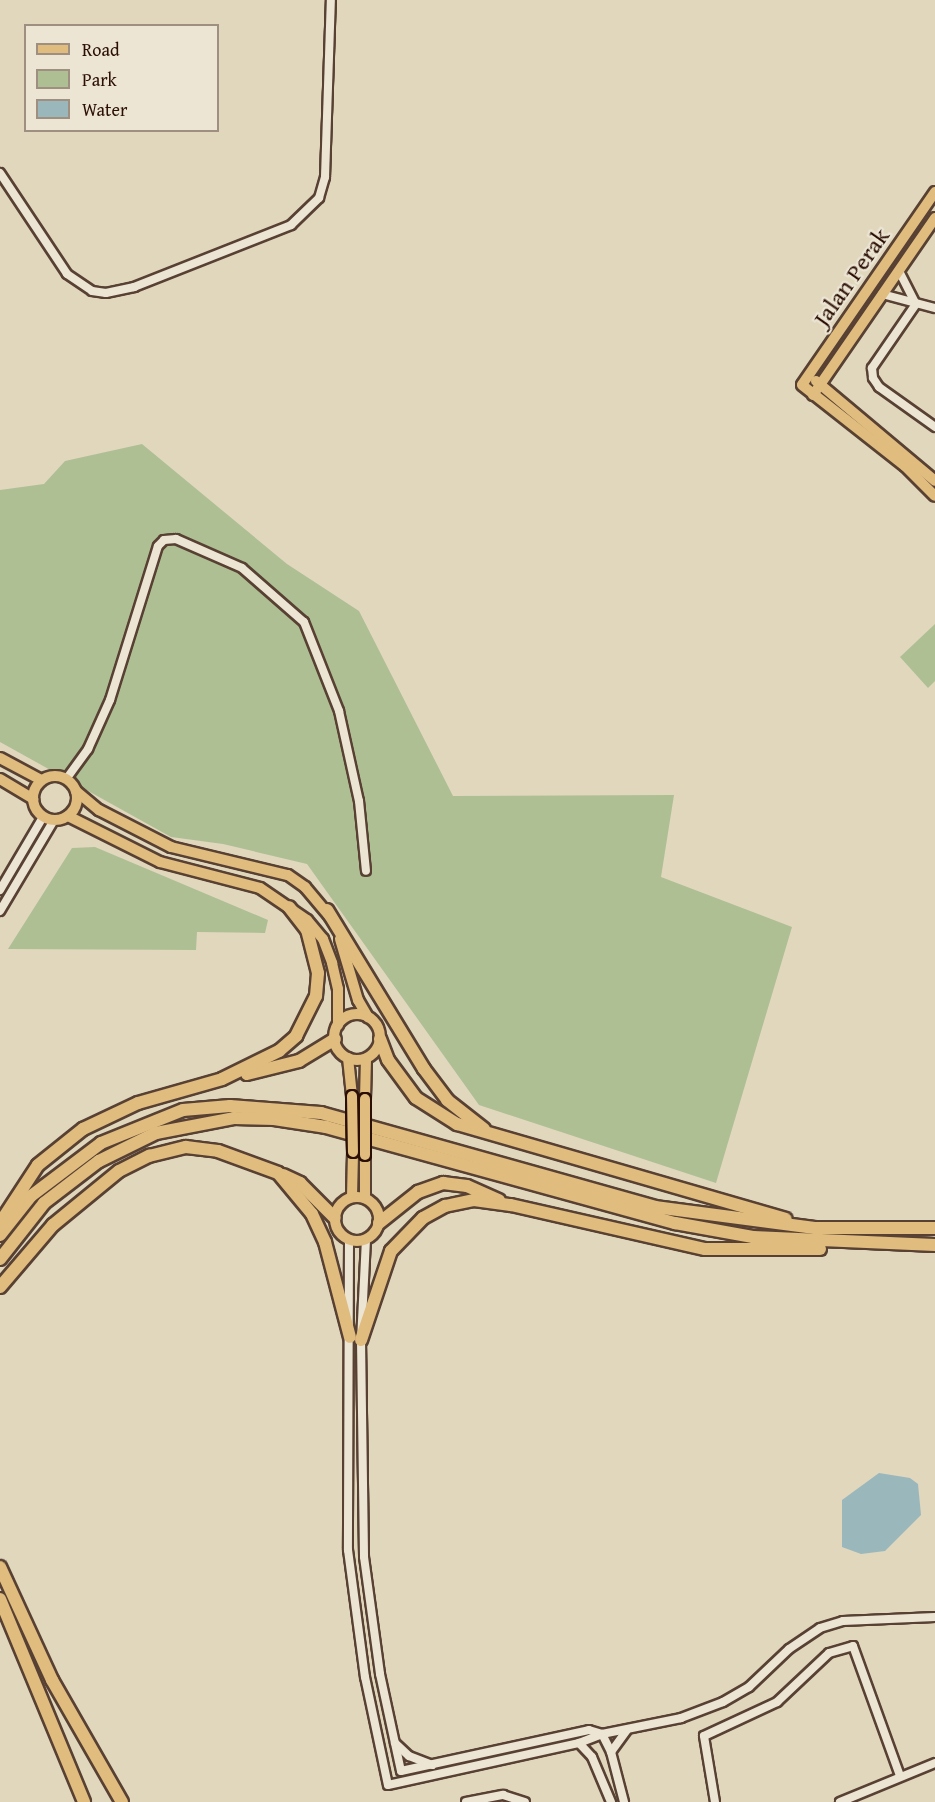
<!DOCTYPE html>
<style>
body{margin:0}
#map{position:relative;width:935px;height:1802px;overflow:hidden;background:#e1d7bd;font-family:"Gentium Book Plus",serif}
div>[style]{position:absolute}
.green>*{inset:0;background:#aebf94}
.water>*{inset:0;background:#9ab7bc}
.roads{filter:drop-shadow(2px 0 #584133) drop-shadow(-2px 0 #584133) drop-shadow(0 2px #584133) drop-shadow(0 -2px #584133)}
.minor>*{height:8px;margin:-4px;padding:0 4px;transform-origin:4px;border-radius:4px;background:#ece5d4}
.major>*{height:10px;margin:-5px;padding:0 5px;transform-origin:5px;border-radius:5px;background:#e0bc7e}
.major>.ring{margin:-5px;padding:0;box-sizing:content-box;background:none;border:10px solid #e0bc7e;border-radius:50%}
.highway>*{height:12px;margin:-6px;padding:0 6px;transform-origin:6px;border-radius:6px;background:#e0bc7e}
.bridges{filter:drop-shadow(2px 0 #2b0f05) drop-shadow(-2px 0 #2b0f05) drop-shadow(0 2px #2b0f05) drop-shadow(0 -2px #2b0f05)}
.major-bridge>*{height:10px;margin:-5px;padding:0 5px;transform-origin:5px;border-radius:5px;background:#e0bc7e}
span{translate:-50% -50%;white-space:nowrap;text-align:center;line-height:1.15;-webkit-text-stroke:4.5px #ece5d4;paint-order:stroke}
.street-label{font-size:24px;color:#2b0f05}
.legend{position:absolute;left:24px;top:24px;width:195px;height:108px;box-sizing:border-box;background:#ece5d4;border:2px solid #9f8f81;margin:0;padding:8px 10px;list-style:none;font-size:18px;color:#2b0f05}
.legend li{display:flex;align-items:center;gap:12px;height:30px}
.legend b{width:30px;border:2px solid #9f8f81}
</style>
<div id="map">
<div class="green">
<div style="clip-path:polygon(142px 444px,287px 564px,359px 611px,453px 796px,674px 795px,661px 877px,792px 927px,716px 1183px,479px 1105px,307px 864px,223px 844px,171px 837px,0 742px,0 490px,44px 484px,65px 461px)"></div>
<div style="clip-path:polygon(935px 624px,935px 681px,928px 688px,900px 657px)"></div>
<div style="clip-path:polygon(95px 847px,268px 920px,265px 933px,197px 932px,196px 950px,8px 949px,72px 848px)"></div>
</div>
<div class="water">
<div style="clip-path:polygon(879px 1473px,910px 1478px,918px 1484px,921px 1515px,885px 1551px,861px 1554px,842px 1547px,842px 1500px)"></div>
</div>
<div class="roads">
<div class="minor">
<div style="left:0;top:173px;width:121px;rotate:56.4deg"></div>
<div style="left:67px;top:274px;width:30px;rotate:34deg"></div>
<div style="left:92px;top:291px;width:14px;rotate:8deg"></div>
<div style="left:106px;top:293px;width:29px;rotate:-12deg"></div>
<div style="left:134px;top:287px;width:169px;rotate:-21.5deg"></div>
<div style="left:291px;top:225px;width:39px;rotate:-44deg"></div>
<div style="left:319px;top:198px;width:22px;rotate:-74deg"></div>
<div style="left:325px;top:177px;width:177px;rotate:-88.1deg"></div>
<div style="left:899px;top:271px;width:37px;rotate:63deg"></div>
<div style="left:882px;top:294px;width:55px;rotate:14.8deg"></div>
<div style="left:916px;top:304px;width:78px;rotate:124.5deg"></div>
<div style="left:872px;top:368px;width:10px;rotate:84deg"></div>
<div style="left:873px;top:378px;width:11px;rotate:56deg"></div>
<div style="left:879px;top:387px;width:69px;rotate:35.5deg"></div>
<div style="left:67px;top:778px;width:36px;rotate:-54deg"></div>
<div style="left:88px;top:749px;width:54px;rotate:-65.8deg"></div>
<div style="left:110px;top:700px;width:161px;rotate:-72.7deg"></div>
<div style="left:158px;top:546px;width:8px;rotate:-45deg"></div>
<div style="left:164px;top:540px;width:12px;rotate:-5deg"></div>
<div style="left:176px;top:539px;width:72px;rotate:23.7deg"></div>
<div style="left:242px;top:568px;width:82px;rotate:41.1deg"></div>
<div style="left:304px;top:622px;width:96px;rotate:68.5deg"></div>
<div style="left:339px;top:711px;width:92px;rotate:77.5deg"></div>
<div style="left:359px;top:801px;width:70px;rotate:84.3deg"></div>
<div style="left:0;top:890px;width:85px;rotate:-59.5deg"></div>
<div style="left:0;top:911px;width:106px;rotate:-59.3deg"></div>
<div style="left:366px;top:1239px;width:101px;rotate:92.8deg"></div>
<div style="left:361px;top:1340px;width:217px;rotate:89.2deg"></div>
<div style="left:364px;top:1557px;width:118px;rotate:82.2deg"></div>
<div style="left:380px;top:1674px;width:99px;rotate:77.8deg"></div>
<div style="left:401px;top:1771px;width:192px;rotate:-12.3deg"></div>
<div style="left:589px;top:1730px;width:14px;rotate:17deg"></div>
<div style="left:602px;top:1734px;width:20px;rotate:63deg"></div>
<div style="left:611px;top:1752px;width:52px;rotate:75.4deg"></div>
<div style="left:349px;top:1240px;width:310px;rotate:90.2deg"></div>
<div style="left:348px;top:1550px;width:128px;rotate:82.4deg"></div>
<div style="left:365px;top:1677px;width:110px;rotate:78deg"></div>
<div style="left:388px;top:1785px;width:196px;rotate:-12.4deg"></div>
<div style="left:579px;top:1743px;width:19px;rotate:47deg"></div>
<div style="left:592px;top:1757px;width:49px;rotate:67.1deg"></div>
<div style="left:395px;top:1743px;width:19px;rotate:43deg"></div>
<div style="left:409px;top:1756px;width:25px;rotate:21deg"></div>
<div style="left:579px;top:1743px;width:25px;rotate:-21deg"></div>
<div style="left:602px;top:1734px;width:81px;rotate:-11.4deg"></div>
<div style="left:681px;top:1718px;width:45px;rotate:-20.9deg"></div>
<div style="left:723px;top:1702px;width:30px;rotate:-30deg"></div>
<div style="left:749px;top:1687px;width:55px;rotate:-43.5deg"></div>
<div style="left:789px;top:1649px;width:37px;rotate:-34deg"></div>
<div style="left:820px;top:1628px;width:24px;rotate:-17deg"></div>
<div style="left:843px;top:1621px;width:92px;rotate:-2.5deg"></div>
<div style="left:611px;top:1752px;width:27px;rotate:-54deg"></div>
<div style="left:466px;top:1802px;width:38px;rotate:-11deg"></div>
<div style="left:503px;top:1795px;width:23px;rotate:18deg"></div>
<div style="left:715px;top:1802px;width:67px;rotate:-99.5deg"></div>
<div style="left:704px;top:1736px;width:81px;rotate:-25deg"></div>
<div style="left:777px;top:1702px;width:71px;rotate:-43.3deg"></div>
<div style="left:829px;top:1653px;width:25px;rotate:-16deg"></div>
<div style="left:853px;top:1646px;width:138px;rotate:70.1deg"></div>
<div style="left:840px;top:1802px;width:103px;rotate:-22.3deg"></div>
</div>
<div class="major">
<div style="left:935px;top:192px;width:234px;rotate:124.6deg"></div>
<div style="left:802px;top:385px;width:131px;rotate:38.2deg"></div>
<div style="left:905px;top:466px;width:42px;rotate:45deg"></div>
<div style="left:816px;top:381px;width:155px;rotate:40deg"></div>
<div style="left:813px;top:395px;width:215px;rotate:-55.4deg"></div>
<div style="left:0;top:758px;width:47px;rotate:28.2deg"></div>
<div class="ring" style="left:33px;top:776px;width:34px;height:34px"></div>
<div style="left:0;top:779px;width:39px;rotate:31deg"></div>
<div style="left:76px;top:791px;width:30px;rotate:40deg"></div>
<div style="left:99px;top:810px;width:81px;rotate:27.2deg"></div>
<div style="left:171px;top:847px;width:120px;rotate:13.5deg"></div>
<div style="left:288px;top:875px;width:21px;rotate:35deg"></div>
<div style="left:305px;top:887px;width:39px;rotate:50deg"></div>
<div style="left:68px;top:816px;width:103px;rotate:26.6deg"></div>
<div style="left:160px;top:862px;width:103px;rotate:14.6deg"></div>
<div style="left:260px;top:888px;width:57px;rotate:34.2deg"></div>
<div style="left:307px;top:920px;width:25px;rotate:50deg"></div>
<div style="left:323px;top:939px;width:26px;rotate:69deg"></div>
<div style="left:332px;top:963px;width:27px;rotate:77deg"></div>
<div style="left:338px;top:989px;width:36px;rotate:90deg"></div>
<div style="left:340px;top:939px;width:64px;rotate:73.6deg"></div>
<div style="left:358px;top:1000px;width:20px;rotate:60deg"></div>
<div class="ring" style="left:334px;top:1014px;width:36px;height:36px"></div>
<div style="left:348px;top:1058px;width:38px;rotate:84deg"></div>
<div style="left:365px;top:1099px;width:40px;rotate:-88.6deg"></div>
<div style="left:365px;top:1155px;width:43px;rotate:90deg"></div>
<div class="ring" style="left:335px;top:1197px;width:34px;height:34px"></div>
<div style="left:352px;top:1197px;width:45px;rotate:-88.7deg"></div>
</div>
<div class="highway">
<div style="left:327px;top:910px;width:186px;rotate:58.6deg"></div>
<div style="left:424px;top:1069px;width:39px;rotate:53deg"></div>
<div style="left:447px;top:1100px;width:47px;rotate:38.1deg"></div>
<div style="left:380px;top:1039px;width:22px;rotate:69deg"></div>
<div style="left:388px;top:1060px;width:47px;rotate:53.6deg"></div>
<div style="left:416px;top:1098px;width:49px;rotate:32.4deg"></div>
<div style="left:457px;top:1124px;width:342px;rotate:16.1deg"></div>
<div style="left:247px;top:1074px;width:54px;rotate:-14deg"></div>
<div style="left:299px;top:1061px;width:42px;rotate:-31.4deg"></div>
<div style="left:283px;top:1175px;width:19px;rotate:25deg"></div>
<div style="left:300px;top:1183px;width:49px;rotate:45deg"></div>
<div style="left:0;top:1223px;width:69px;rotate:-56.8deg"></div>
<div style="left:38px;top:1165px;width:58px;rotate:-38.7deg"></div>
<div style="left:83px;top:1129px;width:61px;rotate:-25.3deg"></div>
<div style="left:138px;top:1103px;width:87px;rotate:-15.9deg"></div>
<div style="left:222px;top:1079px;width:64px;rotate:-26.2deg"></div>
<div style="left:279px;top:1051px;width:23px;rotate:-41deg"></div>
<div style="left:296px;top:1036px;width:45px;rotate:-63.4deg"></div>
<div style="left:316px;top:996px;width:23px;rotate:-85deg"></div>
<div style="left:318px;top:973px;width:44px;rotate:-104.3deg"></div>
<div style="left:307px;top:930px;width:29px;rotate:-128deg"></div>
<div style="left:379px;top:1223px;width:50px;rotate:-38.5deg"></div>
<div style="left:418px;top:1192px;width:27px;rotate:-20deg"></div>
<div style="left:443px;top:1183px;width:24px;rotate:7deg"></div>
<div style="left:467px;top:1186px;width:35px;rotate:24deg"></div>
<div style="left:0;top:1235px;width:50px;rotate:-51.5deg"></div>
<div style="left:31px;top:1196px;width:88px;rotate:-37.1deg"></div>
<div style="left:101px;top:1143px;width:88px;rotate:-21.9deg"></div>
<div style="left:183px;top:1110px;width:47px;rotate:-4.9deg"></div>
<div style="left:230px;top:1106px;width:91px;rotate:4.4deg"></div>
<div style="left:321px;top:1113px;width:347px;rotate:15.7deg"></div>
<div style="left:655px;top:1207px;width:161px;rotate:7.5deg"></div>
<div style="left:815px;top:1228px;width:120px"></div>
<div style="left:0;top:1259px;width:71px;rotate:-51.8deg"></div>
<div style="left:44px;top:1203px;width:69px;rotate:-37.4deg"></div>
<div style="left:99px;top:1161px;width:64px;rotate:-26.2deg"></div>
<div style="left:156px;top:1133px;width:79px;rotate:-10.9deg"></div>
<div style="left:234px;top:1118px;width:40px;rotate:1.4deg"></div>
<div style="left:274px;top:1119px;width:53px;rotate:8.7deg"></div>
<div style="left:326px;top:1127px;width:362px;rotate:15.4deg"></div>
<div style="left:675px;top:1223px;width:79px;rotate:10.2deg"></div>
<div style="left:753px;top:1237px;width:182px;rotate:2.5deg"></div>
<div style="left:0;top:1287px;width:82px;rotate:-49.5deg"></div>
<div style="left:53px;top:1225px;width:85px;rotate:-39.3deg"></div>
<div style="left:119px;top:1171px;width:34px;rotate:-27deg"></div>
<div style="left:149px;top:1156px;width:38px;rotate:-14deg"></div>
<div style="left:186px;top:1147px;width:32px;rotate:7deg"></div>
<div style="left:218px;top:1151px;width:64px;rotate:20.1deg"></div>
<div style="left:278px;top:1173px;width:53px;rotate:50.3deg"></div>
<div style="left:312px;top:1214px;width:31px;rotate:65deg"></div>
<div style="left:325px;top:1242px;width:98px;rotate:75.3deg"></div>
<div style="left:361px;top:1340px;width:94px;rotate:-71.4deg"></div>
<div style="left:391px;top:1251px;width:46px;rotate:-45.9deg"></div>
<div style="left:423px;top:1218px;width:25px;rotate:-29deg"></div>
<div style="left:445px;top:1206px;width:30px;rotate:-12deg"></div>
<div style="left:474px;top:1200px;width:37px;rotate:8deg"></div>
<div style="left:511px;top:1205px;width:199px;rotate:12.8deg"></div>
<div style="left:705px;top:1249px;width:115px"></div>
<div style="left:0;top:1567px;width:124px;rotate:65.3deg"></div>
<div style="left:52px;top:1680px;width:141px;rotate:60.2deg"></div>
<div style="left:0;top:1599px;width:220px;rotate:67.5deg"></div>
</div>
</div>
<div class="bridges">
<div class="major-bridge">
<div style="left:352px;top:1096px;width:56px;rotate:89deg"></div>
<div style="left:365px;top:1099px;width:56px;rotate:90deg"></div>
</div>
</div>
<div class="street-label">
<span style="left:851px;top:277px;rotate:-55deg">Jalan Perak</span>
</div>
<ul class="legend">
<li><b style="height:8px;background:#e0bc7e"></b>Road</li>
<li><b style="height:16px;background:#aebf94"></b>Park</li>
<li><b style="height:16px;background:#9ab7bc"></b>Water</li>
</ul>
</div>
